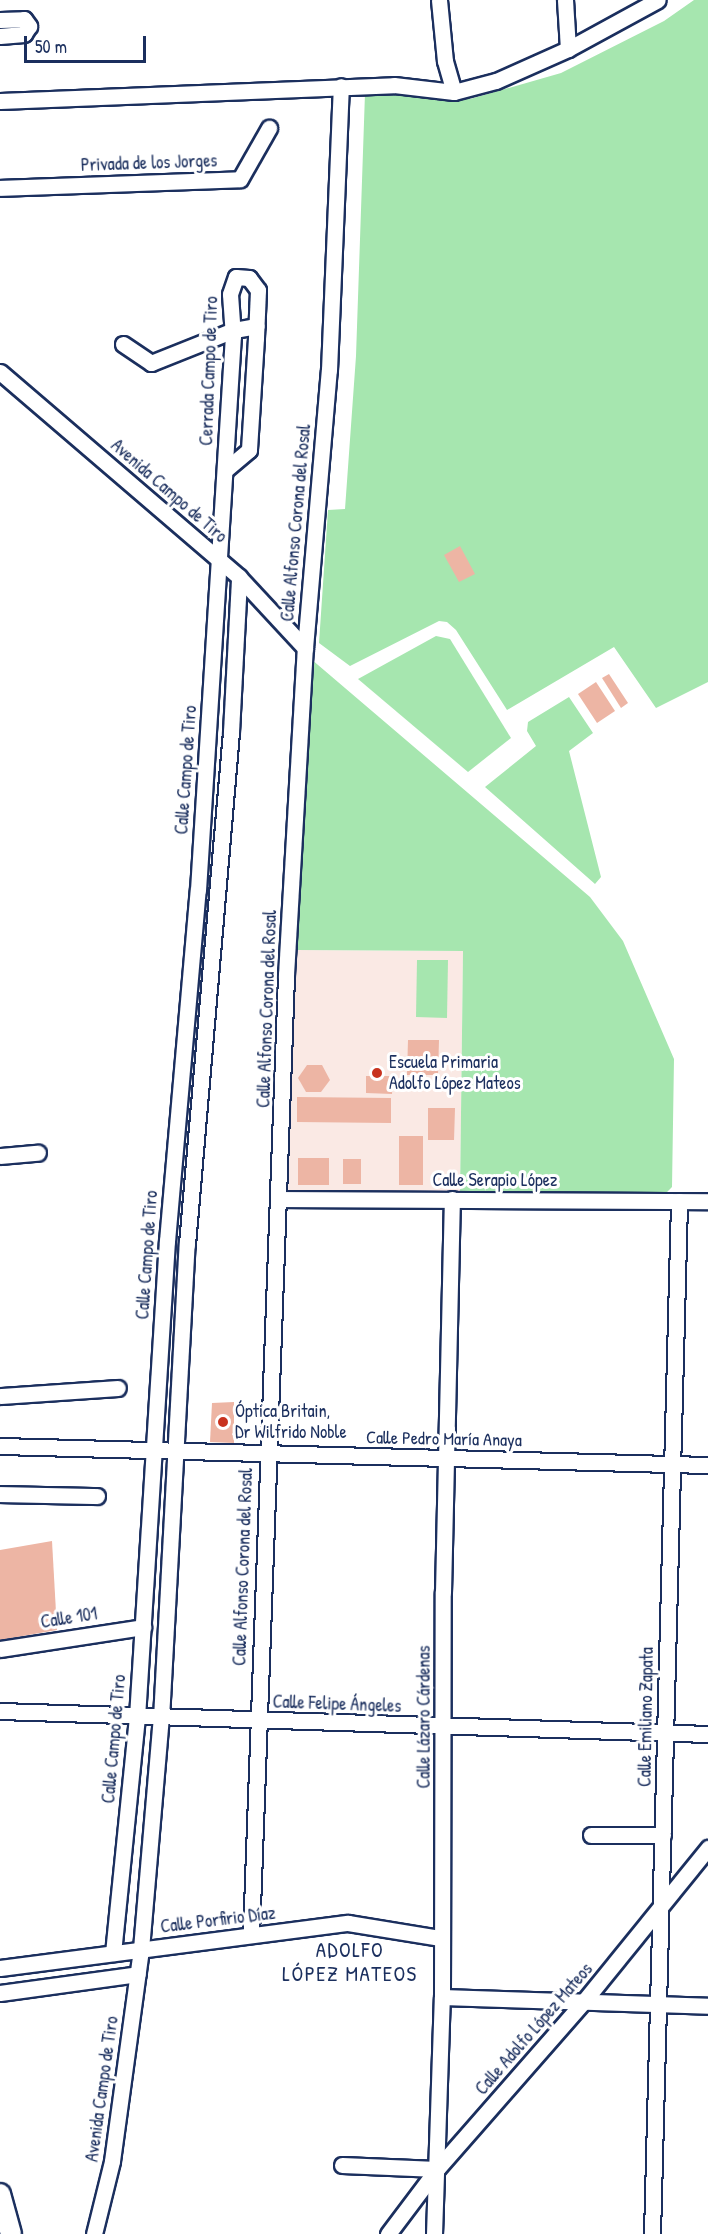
<!DOCTYPE html>
<meta charset="utf-8">
<style>
body{margin:0}
#map{position:relative;width:708px;height:2234px;overflow:hidden;background:#fff;font-family:"Patrick Hand",sans-serif}
div>[style]{position:absolute}
.built>*{inset:0;background:#fae9e4}
.green>*{inset:0;background:#a6e6af}
.building>*{inset:0;background:#edb5a4}
.roads{filter:drop-shadow(2px 0 #1b2f5e) drop-shadow(-2px 0 #1b2f5e) drop-shadow(0 2px #1b2f5e) drop-shadow(0 -2px #1b2f5e)}
.minor>*{height:15px;margin:-7.5px;padding:0 7.5px;transform-origin:7.5px;border-radius:7.5px;background:#fff}
.tertiary>*{height:20px;margin:-10px;padding:0 10px;transform-origin:10px;border-radius:10px;background:#fff}
.dots>*{width:16px;height:16px;translate:-50% -50%;box-sizing:border-box;border:3px solid #fff;border-radius:50%}
span{translate:-50% -50%;white-space:nowrap;text-align:center;line-height:1.15;-webkit-text-stroke:6px #fff;paint-order:stroke}
.street-label{font-size:18px;color:#1b2f5e}
.poi-label{font-size:18px;color:#1b2f5e}
.left{translate:0 -50%;text-align:left}
.quarter-label{font-size:21px;color:#1b2f5e;letter-spacing:1.5px}
.scale{position:absolute;left:24px;top:36px;width:122px;height:27px;box-sizing:border-box;border:3px solid #1b2f5e;border-top:0;padding-left:8px;font-size:18px;line-height:21px;white-space:nowrap;color:#1b2f5e;-webkit-text-stroke:4px #fff;paint-order:stroke}
</style>
<div id="map">
<div class="built">
<div style="clip-path:polygon(296px 950px,463px 951px,460px 1195px,288px 1195px)"></div>
</div>
<div class="green">
<div style="clip-path:polygon(694px 0,708px 0,708px 682px,656px 708px,614px 647px,507px 710px,456px 630px,447px 622px,439px 621px,350px 666px,319px 643px,328px 510px,345px 509px,356px 356px,365px 93px,415px 92px,470px 99px,561px 73px,664px 21px)"></div>
<div style="clip-path:polygon(436px 636px,450px 639px,511px 738px,468px 772px,358px 679px)"></div>
<div style="clip-path:polygon(311px 659px,590px 897px,623px 941px,674px 1059px,672px 1187px,665px 1194px,460px 1195px,463px 951px,296px 950px)"></div>
<div style="clip-path:polygon(569px 697px,593px 733px,569px 751px,601px 877px,595px 884px,485px 787px,536px 746px,527px 731px,528px 722px)"></div>
<div style="clip-path:polygon(417px 960px,448px 960px,447px 1018px,416px 1017px)"></div>
</div>
<div class="building">
<div style="clip-path:polygon(460px 546px,475px 574px,459px 582px,444px 555px)"></div>
<div style="clip-path:polygon(609px 674px,628px 703px,621px 708px,602px 678px)"></div>
<div style="clip-path:polygon(596px 682px,615px 711px,597px 723px,578px 694px)"></div>
<div style="clip-path:polygon(408px 1040px,439px 1040px,438px 1075px,407px 1075px)"></div>
<div style="clip-path:polygon(307px 1065px,322px 1065px,330px 1080px,321px 1092px,306px 1092px,298px 1078px)"></div>
<div style="clip-path:polygon(366px 1076px,393px 1076px,392px 1094px,366px 1093px)"></div>
<div style="clip-path:polygon(297px 1097px,391px 1098px,391px 1123px,297px 1122px)"></div>
<div style="clip-path:polygon(428px 1108px,455px 1108px,454px 1140px,428px 1140px)"></div>
<div style="clip-path:polygon(399px 1136px,423px 1136px,423px 1185px,399px 1185px)"></div>
<div style="clip-path:polygon(298px 1158px,329px 1158px,329px 1185px,298px 1185px)"></div>
<div style="clip-path:polygon(343px 1159px,361px 1159px,361px 1184px,343px 1184px)"></div>
<div style="clip-path:polygon(234px 1402px,234px 1443px,210px 1442px,212px 1403px)"></div>
<div style="clip-path:polygon(52px 1541px,57px 1630px,0 1640px,0 1550px)"></div>
</div>
<div class="roads">
<div class="minor">
<div style="left:439px;top:0;width:61px;rotate:84.4deg"></div>
<div style="left:445px;top:61px;width:32px;rotate:74deg"></div>
<div style="left:565px;top:0;width:49px;rotate:86.5deg"></div>
<div style="left:0;top:20px;width:24px;rotate:-2deg"></div>
<div style="left:24px;top:19px;width:9px;rotate:54deg"></div>
<div style="left:29px;top:26px;width:9px;rotate:122deg"></div>
<div style="left:24px;top:34px;width:24px;rotate:175deg"></div>
<div style="left:0;top:101px;width:394px;rotate:-2.3deg"></div>
<div style="left:394px;top:85px;width:60px;rotate:6.7deg"></div>
<div style="left:454px;top:92px;width:43px;rotate:-14.7deg"></div>
<div style="left:496px;top:81px;width:79px;rotate:-24deg"></div>
<div style="left:568px;top:49px;width:102px;rotate:-28.6deg"></div>
<div style="left:0;top:188px;width:240px;rotate:-2.1deg"></div>
<div style="left:240px;top:179px;width:59px;rotate:-60.4deg"></div>
<div style="left:123px;top:344px;width:34px;rotate:34deg"></div>
<div style="left:151px;top:363px;width:89px;rotate:-21.7deg"></div>
<div style="left:234px;top:330px;width:23px;rotate:-10deg"></div>
<div style="left:0;top:372px;width:315px;rotate:40.6deg"></div>
<div style="left:239px;top:577px;width:97px;rotate:47.1deg"></div>
<div style="left:0;top:1156px;width:38px;rotate:-5deg"></div>
<div style="left:281px;top:1199px;width:427px;rotate:0.3deg"></div>
<div style="left:0;top:1396px;width:118px;rotate:-3.9deg"></div>
<div style="left:0;top:1446px;width:708px;rotate:1.54deg"></div>
<div style="left:0;top:1494px;width:97px;rotate:1.2deg"></div>
<div style="left:0;top:1649px;width:145px;rotate:-8.7deg"></div>
<div style="left:0;top:1711px;width:708px;rotate:1.86deg"></div>
<div style="left:591px;top:1835px;width:72px"></div>
<div style="left:251px;top:1935px;width:961px;rotate:-87.91deg"></div>
<div style="left:286px;top:975px;width:328px;rotate:-86.7deg"></div>
<div style="left:305px;top:648px;width:279px;rotate:-85.1deg"></div>
<div style="left:329px;top:370px;width:284px;rotate:-87.6deg"></div>
<div style="left:113px;top:1953px;width:237px;rotate:-84.2deg"></div>
<div style="left:137px;top:1717px;width:477px;rotate:-86.4deg"></div>
<div style="left:167px;top:1241px;width:352px;rotate:-85deg"></div>
<div style="left:198px;top:890px;width:555px;rotate:-86.39deg"></div>
<div style="left:233px;top:336px;width:42px;rotate:-94.1deg"></div>
<div style="left:230px;top:294px;width:18px;rotate:-71deg"></div>
<div style="left:236px;top:277px;width:13px;rotate:4deg"></div>
<div style="left:249px;top:278px;width:15px;rotate:53deg"></div>
<div style="left:258px;top:290px;width:48px;rotate:92.4deg"></div>
<div style="left:256px;top:338px;width:112px;rotate:93.6deg"></div>
<div style="left:249px;top:450px;width:31px;rotate:140deg"></div>
<div style="left:0;top:1968px;width:351px;rotate:-7.4deg"></div>
<div style="left:348px;top:1923px;width:94px;rotate:9.2deg"></div>
<div style="left:0;top:1993px;width:139px;rotate:-7.8deg"></div>
<div style="left:442px;top:1997px;width:266px;rotate:1.9deg"></div>
<div style="left:342px;top:2165px;width:95px;rotate:2.4deg"></div>
<div style="left:94px;top:2234px;width:75px;rotate:-76.1deg"></div>
<div style="left:112px;top:2161px;width:214px;rotate:-82.2deg"></div>
<div style="left:141px;top:1949px;width:232px;rotate:-85.1deg"></div>
<div style="left:161px;top:1718px;width:475px;rotate:-86.9deg"></div>
<div style="left:187px;top:1244px;width:514px;rotate:-85.09deg"></div>
<div style="left:231px;top:732px;width:155px;rotate:-87deg"></div>
<div style="left:388px;top:2234px;width:81px;rotate:-53deg"></div>
<div style="left:437px;top:2169px;width:225px;rotate:-48.8deg"></div>
<div style="left:585px;top:2000px;width:196px;rotate:-51deg"></div>
<div style="left:434px;top:2234px;width:237px;rotate:-88.1deg"></div>
<div style="left:442px;top:1997px;width:405px;rotate:-89.9deg"></div>
<div style="left:443px;top:1592px;width:393px;rotate:-88.7deg"></div>
<div style="left:652px;top:2234px;width:1033px;rotate:-88.5deg"></div>
</div>
<div class="tertiary">
<div style="left:0;top:2194px;width:41px;rotate:74.6deg"></div>
</div>
</div>
<div class="dots">
<div style="left:377px;top:1073px;background:#c8321e"></div>
<div style="left:223px;top:1422px;background:#c8321e"></div>
</div>
<div class="street-label">
<span style="left:149px;top:163px;rotate:-2deg">Privada de los Jorges</span>
<span style="left:209px;top:371px;rotate:-88deg">Cerrada Campo de Tiro</span>
<span style="left:169px;top:491px;rotate:41deg">Avenida Campo de Tiro</span>
<span style="left:296px;top:523px;rotate:-85deg">Calle Alfonso Corona del Rosal</span>
<span style="left:186px;top:770px;rotate:-86deg">Calle Campo de Tiro</span>
<span style="left:267px;top:1009px;rotate:-88deg">Calle Alfonso Corona del Rosal</span>
<span style="left:495px;top:1180px">Calle Serapio López</span>
<span style="left:147px;top:1255px;rotate:-86deg">Calle Campo de Tiro</span>
<span style="left:444px;top:1439px;rotate:1deg">Calle Pedro María Anaya</span>
<span style="left:243px;top:1567px;rotate:-88deg">Calle Alfonso Corona del Rosal</span>
<span style="left:69px;top:1618px;rotate:-9deg">Calle 101</span>
<span style="left:337px;top:1704px;rotate:2deg">Calle Felipe Ángeles</span>
<span style="left:424px;top:1717px;rotate:-90deg">Calle Lázaro Cárdenas</span>
<span style="left:646px;top:1717px;rotate:-89deg">Calle Emiliano Zapata</span>
<span style="left:114px;top:1739px;rotate:-85deg">Calle Campo de Tiro</span>
<span style="left:218px;top:1920px;rotate:-7deg">Calle Porfirio Díaz</span>
<span style="left:534px;top:2029px;rotate:-49deg">Calle Adolfo López Mateos</span>
<span style="left:102px;top:2089px;rotate:-82deg">Avenida Campo de Tiro</span>
</div>
<div class="poi-label">
<span class="left" style="left:389px;top:1073px">Escuela Primaria<br>Adolfo López Mateos</span>
<span class="left" style="left:235px;top:1422px">Óptica Britain,<br>Dr Wilfrido Noble</span>
</div>
<div class="quarter-label">
<span style="left:350px;top:1962px">ADOLFO<br>LÓPEZ MATEOS</span>
</div>
<div class="scale">50 m</div>
</div>
